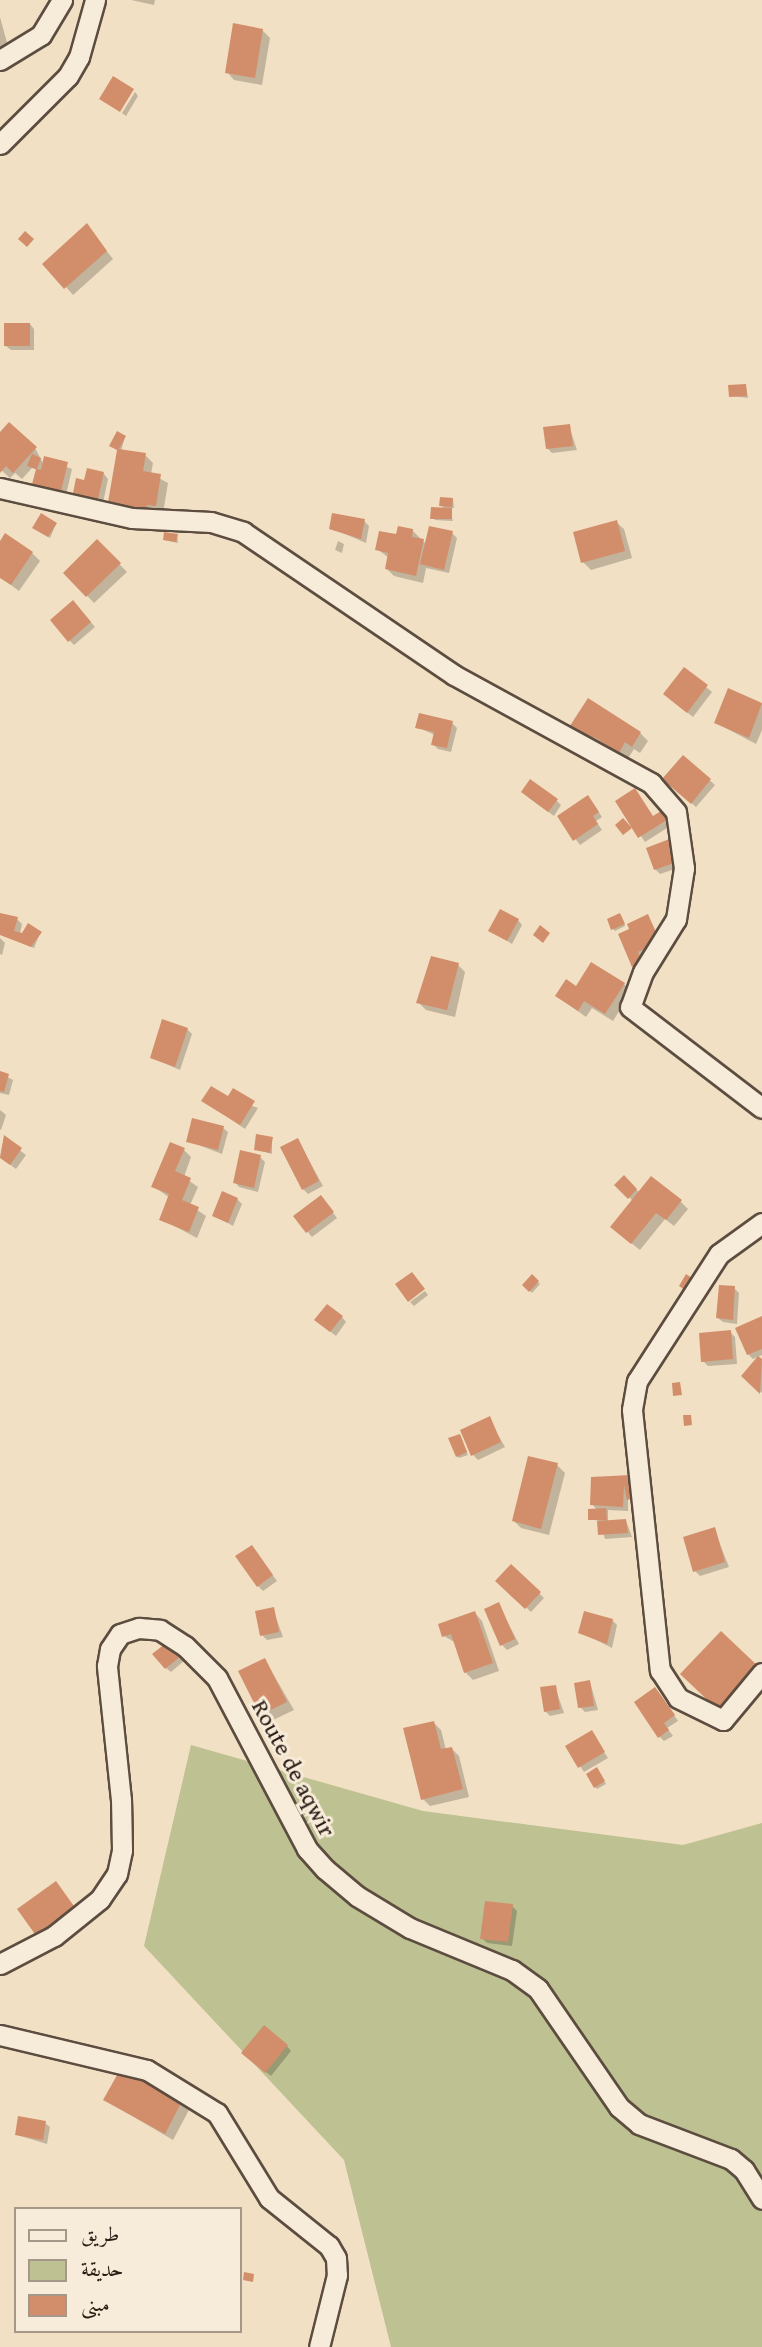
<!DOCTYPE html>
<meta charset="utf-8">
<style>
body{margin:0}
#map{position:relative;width:762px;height:2347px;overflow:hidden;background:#f2e0c4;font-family:"Gentium Book Plus",Amiri,serif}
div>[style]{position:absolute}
.green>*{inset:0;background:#bec191}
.shadow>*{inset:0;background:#0003}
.building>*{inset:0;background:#d28e6a}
.roads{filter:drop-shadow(2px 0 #5c4d40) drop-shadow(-2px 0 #5c4d40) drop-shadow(0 2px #5c4d40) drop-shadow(0 -2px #5c4d40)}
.minor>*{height:19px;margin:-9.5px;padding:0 9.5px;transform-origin:9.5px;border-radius:9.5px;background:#f7ebd9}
span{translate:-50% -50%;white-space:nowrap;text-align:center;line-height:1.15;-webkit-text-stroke:6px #f7ebd9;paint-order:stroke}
.street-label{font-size:24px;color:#2a1c14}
.legend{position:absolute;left:14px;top:2207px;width:228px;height:126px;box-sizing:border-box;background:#f7ebd9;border:2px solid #a5988a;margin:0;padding:9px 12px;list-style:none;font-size:21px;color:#2a1c14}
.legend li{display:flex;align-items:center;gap:14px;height:35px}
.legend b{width:35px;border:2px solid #a5988a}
</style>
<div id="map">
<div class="green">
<div style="clip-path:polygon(191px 1745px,423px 1811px,683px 1845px,762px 1823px,762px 2347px,391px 2347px,344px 2160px,144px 1946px)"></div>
</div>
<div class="shadow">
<div style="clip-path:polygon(131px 0,155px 0,154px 5px)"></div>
<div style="clip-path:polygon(0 17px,12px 61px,0 63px)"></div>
<div style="clip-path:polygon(262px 30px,270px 38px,262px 85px,234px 80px,227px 72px)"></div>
<div style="clip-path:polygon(135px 92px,138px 96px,126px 116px,122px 113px)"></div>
<div style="clip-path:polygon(87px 226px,113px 259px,73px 295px,66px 287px)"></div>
<div style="clip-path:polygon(30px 324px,34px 329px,34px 350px,11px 350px,6px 346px)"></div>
<div style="clip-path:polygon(746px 386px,748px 398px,731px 396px)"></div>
<div style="clip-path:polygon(569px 426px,577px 450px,552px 453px,547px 448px)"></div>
<div style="clip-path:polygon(0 434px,35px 448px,43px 463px,45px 458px,72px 469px,65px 499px,40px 471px,32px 468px,22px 479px,15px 473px,10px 478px,0 469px)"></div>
<div style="clip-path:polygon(125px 437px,121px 451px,145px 455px,153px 463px,151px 474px,168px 483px,163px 513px,109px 507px,119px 449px,113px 447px)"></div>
<div style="clip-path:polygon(104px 474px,108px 479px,103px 503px,74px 492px)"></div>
<div style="clip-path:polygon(453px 499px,454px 508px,449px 508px,453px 521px,434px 520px,446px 510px,441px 505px)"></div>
<div style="clip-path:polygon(364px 521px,369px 526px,366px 543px,331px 528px)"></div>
<div style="clip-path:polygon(616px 522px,624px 529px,632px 558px,591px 570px,583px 562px)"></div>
<div style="clip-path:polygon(56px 524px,50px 538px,36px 529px)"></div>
<div style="clip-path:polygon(412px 530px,426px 544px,452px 533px,457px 538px,449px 573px,426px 568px,423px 583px,394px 576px,387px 569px,389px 558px,377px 549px)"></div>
<div style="clip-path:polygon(177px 535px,178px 543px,164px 540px)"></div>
<div style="clip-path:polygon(97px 541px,127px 572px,94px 603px,65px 573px)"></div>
<div style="clip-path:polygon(338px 541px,344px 544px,342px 553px,335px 550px)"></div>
<div style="clip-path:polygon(0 544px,32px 553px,40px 561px,19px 591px,0 577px)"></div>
<div style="clip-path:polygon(78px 607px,95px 627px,74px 645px,69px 640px)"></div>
<div style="clip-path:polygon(684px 669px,712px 692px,693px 717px,670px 699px)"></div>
<div style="clip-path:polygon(729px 691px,762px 704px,762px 730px,756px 744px,716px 723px)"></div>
<div style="clip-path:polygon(452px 723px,457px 728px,451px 752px,438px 749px,433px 744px,435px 735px,417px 727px)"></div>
<div style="clip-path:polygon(568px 732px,640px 733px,648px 741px,640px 753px,634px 749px,627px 760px)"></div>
<div style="clip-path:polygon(683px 757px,715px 785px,696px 807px,669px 783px)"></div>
<div style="clip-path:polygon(528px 797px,556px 800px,561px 805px,554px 816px)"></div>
<div style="clip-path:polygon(617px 801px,654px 818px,678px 821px,645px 842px)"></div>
<div style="clip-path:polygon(592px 802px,602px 817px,596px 821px,602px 830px,580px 845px,559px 817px)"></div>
<div style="clip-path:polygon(671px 840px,684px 866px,660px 874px,655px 869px)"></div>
<div style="clip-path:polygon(0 915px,17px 919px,22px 924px,20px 934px,40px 933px,34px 948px,0 933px)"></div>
<div style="clip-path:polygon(648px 916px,664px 947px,639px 971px,634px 966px)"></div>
<div style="clip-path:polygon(622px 917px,625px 926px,615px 931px,613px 929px)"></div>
<div style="clip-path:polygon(518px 920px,522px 925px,512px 944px,490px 930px)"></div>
<div style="clip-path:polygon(0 938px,5px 943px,2px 955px,0 954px)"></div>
<div style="clip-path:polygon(458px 965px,465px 972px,455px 1017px,426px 1010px,418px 1002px)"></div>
<div style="clip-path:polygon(624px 984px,631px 992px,613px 1021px,592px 1008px,586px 1017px,557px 996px,577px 988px)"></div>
<div style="clip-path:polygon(187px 1029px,192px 1034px,180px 1070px,152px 1058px)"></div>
<div style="clip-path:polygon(0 1073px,13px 1080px,9px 1095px,0 1093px)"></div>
<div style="clip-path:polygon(229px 1098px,258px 1108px,245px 1129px,204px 1101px)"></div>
<div style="clip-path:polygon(0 1110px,6px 1115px,1px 1130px,0 1129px)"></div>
<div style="clip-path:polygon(223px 1128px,228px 1132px,222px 1154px,188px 1141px)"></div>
<div style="clip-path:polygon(4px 1138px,26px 1155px,16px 1169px,0 1157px)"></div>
<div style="clip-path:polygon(272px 1139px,272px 1154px,256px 1149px)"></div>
<div style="clip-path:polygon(298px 1140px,323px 1186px,308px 1194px,303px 1189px)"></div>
<div style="clip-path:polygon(184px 1150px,191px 1157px,184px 1177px,198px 1187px,190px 1205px,206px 1216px,197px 1238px,161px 1219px,170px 1198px,153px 1186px)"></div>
<div style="clip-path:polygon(260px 1157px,265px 1162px,258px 1192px,239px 1187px,235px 1182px)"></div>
<div style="clip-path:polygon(624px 1178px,640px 1193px,680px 1201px,688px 1209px,674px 1226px,665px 1219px,640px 1250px,620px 1234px,633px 1201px,617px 1185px)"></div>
<div style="clip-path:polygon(237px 1199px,242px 1204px,233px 1226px,214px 1215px)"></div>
<div style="clip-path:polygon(325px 1202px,337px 1218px,312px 1237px,295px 1217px)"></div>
<div style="clip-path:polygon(532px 1277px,540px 1284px,532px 1293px,524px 1285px)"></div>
<div style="clip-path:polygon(734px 1288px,739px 1293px,737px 1324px,723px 1322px,718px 1318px)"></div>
<div style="clip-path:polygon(425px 1291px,428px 1295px,414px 1306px,410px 1302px)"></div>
<div style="clip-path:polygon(342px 1317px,346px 1322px,336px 1336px,322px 1325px)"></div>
<div style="clip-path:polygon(762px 1318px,762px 1355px,753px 1359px,748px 1354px)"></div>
<div style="clip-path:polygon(730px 1332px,735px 1337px,737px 1364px,708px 1366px,703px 1361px)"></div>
<div style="clip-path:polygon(759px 1359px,762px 1362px,762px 1393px,743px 1375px)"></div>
<div style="clip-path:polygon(489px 1419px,505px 1447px,478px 1460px,473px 1455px)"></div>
<div style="clip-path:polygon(461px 1438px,468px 1455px,459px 1458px,457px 1456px)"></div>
<div style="clip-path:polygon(557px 1465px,565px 1473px,549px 1535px,521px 1528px,513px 1520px)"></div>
<div style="clip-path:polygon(624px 1480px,636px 1500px,628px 1498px,628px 1511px,608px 1510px,608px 1522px,626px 1521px,632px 1537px,605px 1539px,599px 1521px,590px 1519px,597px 1510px,592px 1504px)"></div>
<div style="clip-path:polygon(714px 1529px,729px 1567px,700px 1576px,695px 1571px)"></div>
<div style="clip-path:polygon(252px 1547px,277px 1581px,263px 1591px,258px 1586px)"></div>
<div style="clip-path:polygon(511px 1566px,544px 1598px,531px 1612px,497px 1580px)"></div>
<div style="clip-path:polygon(498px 1604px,519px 1644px,507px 1650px,502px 1645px)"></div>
<div style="clip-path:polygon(273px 1609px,283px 1637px,267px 1640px,262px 1635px)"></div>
<div style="clip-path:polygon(475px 1613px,482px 1621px,499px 1671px,473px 1680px,465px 1672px,456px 1643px,444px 1636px)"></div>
<div style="clip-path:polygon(612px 1620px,617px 1625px,612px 1648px,580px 1632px)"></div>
<div style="clip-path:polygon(174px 1647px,185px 1660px,171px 1672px,166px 1668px)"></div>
<div style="clip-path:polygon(265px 1660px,294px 1710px,269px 1722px,261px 1714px)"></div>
<div style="clip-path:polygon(590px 1682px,598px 1710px,585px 1712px,580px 1707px)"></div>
<div style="clip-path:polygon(555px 1687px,564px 1713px,550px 1716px,545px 1711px)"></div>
<div style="clip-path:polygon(660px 1694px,678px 1721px,667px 1728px,673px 1736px,664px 1741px,659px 1736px)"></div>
<div style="clip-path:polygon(434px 1723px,441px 1730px,446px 1750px,452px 1749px,459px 1756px,469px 1797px,430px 1806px,423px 1799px)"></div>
<div style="clip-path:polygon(591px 1732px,608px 1758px,584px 1772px,567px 1746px)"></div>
<div style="clip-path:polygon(598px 1772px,606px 1784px,597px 1789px,595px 1787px)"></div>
<div style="clip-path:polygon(512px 1906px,517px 1911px,512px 1946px,487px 1943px,482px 1938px)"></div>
<div style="clip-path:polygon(287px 2046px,291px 2051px,271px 2076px,248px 2058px)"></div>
<div style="clip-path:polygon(121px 2070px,189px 2110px,173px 2140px,105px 2100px)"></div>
<div style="clip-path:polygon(45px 2123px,50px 2127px,47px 2144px,17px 2135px)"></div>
</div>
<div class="building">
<div style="clip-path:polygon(233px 23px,263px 29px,255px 78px,225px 73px)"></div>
<div style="clip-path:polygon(113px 76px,134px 89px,120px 112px,99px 99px)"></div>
<div style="clip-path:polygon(87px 223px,107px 251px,64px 289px,42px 264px)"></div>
<div style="clip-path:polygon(25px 231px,34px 239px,27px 247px,18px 239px)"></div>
<div style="clip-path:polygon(4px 323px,30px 323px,30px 346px,4px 346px)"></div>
<div style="clip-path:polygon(746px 384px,747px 396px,729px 397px,728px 385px)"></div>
<div style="clip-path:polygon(9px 422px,37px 447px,13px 473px,6px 466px,0 473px,0 432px)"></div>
<div style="clip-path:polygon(570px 424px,573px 446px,546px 449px,543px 427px)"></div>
<div style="clip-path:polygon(117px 431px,126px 436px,119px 449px,146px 453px,143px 471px,161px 474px,156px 506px,147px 505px,145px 514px,107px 508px,117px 450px,109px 446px)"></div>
<div style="clip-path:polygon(32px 454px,41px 458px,37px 469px,41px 470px,44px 456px,68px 462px,60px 495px,31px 488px,36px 469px,27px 466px)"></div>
<div style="clip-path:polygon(87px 468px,104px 472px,98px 499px,73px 493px,76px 478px,84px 480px)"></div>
<div style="clip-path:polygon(440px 497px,453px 498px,452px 507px,439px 506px)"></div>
<div style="clip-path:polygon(431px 507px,452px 508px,452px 519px,430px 519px)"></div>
<div style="clip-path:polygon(41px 513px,57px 523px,48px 537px,32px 528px)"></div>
<div style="clip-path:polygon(332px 513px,365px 519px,361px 539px,329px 529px)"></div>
<div style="clip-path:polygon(617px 520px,625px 551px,581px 563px,573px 532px)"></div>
<div style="clip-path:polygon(398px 526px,413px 529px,412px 537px,424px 539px,416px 576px,385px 569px,388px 553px,375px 550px,379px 531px,396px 534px)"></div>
<div style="clip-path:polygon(429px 526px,453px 531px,444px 570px,420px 564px)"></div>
<div style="clip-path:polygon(164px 532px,178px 534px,176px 542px,163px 540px)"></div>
<div style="clip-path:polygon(5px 533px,33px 552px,11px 585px,0 578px,0 541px)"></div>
<div style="clip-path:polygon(97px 539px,121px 563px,86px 597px,63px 573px)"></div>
<div style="clip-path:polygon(73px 600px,91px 622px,68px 642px,50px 620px)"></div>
<div style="clip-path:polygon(684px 667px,708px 685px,687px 713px,663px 694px)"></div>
<div style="clip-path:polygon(728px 688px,762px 703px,749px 738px,714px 723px)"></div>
<div style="clip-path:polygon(588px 698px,641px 732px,632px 747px,625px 742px,619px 753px,596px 738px,582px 734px,578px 740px,566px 732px)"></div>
<div style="clip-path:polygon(419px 713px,453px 721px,447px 748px,431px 745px,434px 732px,415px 728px)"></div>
<div style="clip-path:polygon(683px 755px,711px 779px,691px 804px,662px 779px)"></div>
<div style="clip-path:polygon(530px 779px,558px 799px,548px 812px,521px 792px)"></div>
<div style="clip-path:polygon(635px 788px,653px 816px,669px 806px,675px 815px,638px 838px,615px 801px)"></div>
<div style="clip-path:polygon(588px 795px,599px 812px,593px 816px,598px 824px,573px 841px,557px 816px)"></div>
<div style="clip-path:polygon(623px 818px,632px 828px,623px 835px,615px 825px)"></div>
<div style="clip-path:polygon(672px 838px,680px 861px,654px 870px,646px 848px)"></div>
<div style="clip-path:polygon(500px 909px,519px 919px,507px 941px,488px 931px)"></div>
<div style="clip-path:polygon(0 913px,18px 917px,14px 931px,22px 933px,28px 923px,42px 932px,31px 947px,0 935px)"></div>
<div style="clip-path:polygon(620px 913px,625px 924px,611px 930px,607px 919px)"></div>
<div style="clip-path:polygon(648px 914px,660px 942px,638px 952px,642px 962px,632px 967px,618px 934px,629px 929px,627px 924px)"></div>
<div style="clip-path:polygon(540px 925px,550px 933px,543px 943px,533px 935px)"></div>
<div style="clip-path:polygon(431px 956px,459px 963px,447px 1010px,416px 1003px)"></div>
<div style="clip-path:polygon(591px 962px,625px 983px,605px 1014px,584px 1001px,578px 1011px,555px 996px,566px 979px,576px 986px)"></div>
<div style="clip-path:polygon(162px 1019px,188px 1028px,175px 1067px,150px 1058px)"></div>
<div style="clip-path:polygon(0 1071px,9px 1074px,4px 1092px,0 1091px)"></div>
<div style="clip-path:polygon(211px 1086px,228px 1096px,233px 1088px,255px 1101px,240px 1125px,201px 1101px)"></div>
<div style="clip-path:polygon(192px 1118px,224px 1126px,218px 1150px,186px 1142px)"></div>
<div style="clip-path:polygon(256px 1134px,273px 1137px,270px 1153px,254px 1150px)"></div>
<div style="clip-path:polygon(4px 1135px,22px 1148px,10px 1165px,0 1158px)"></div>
<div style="clip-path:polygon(298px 1138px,319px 1181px,302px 1190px,280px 1147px)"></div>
<div style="clip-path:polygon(170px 1142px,185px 1148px,175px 1171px,191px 1178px,182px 1200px,199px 1207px,189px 1232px,159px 1220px,169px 1194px,151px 1187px)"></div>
<div style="clip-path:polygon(240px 1150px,261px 1155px,254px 1188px,233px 1183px)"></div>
<div style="clip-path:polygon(624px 1175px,637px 1189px,628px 1199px,614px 1185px)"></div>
<div style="clip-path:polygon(651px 1176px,682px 1200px,666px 1220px,656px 1213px,631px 1244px,610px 1227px)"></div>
<div style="clip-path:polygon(222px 1191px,238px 1198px,228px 1223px,212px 1216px)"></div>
<div style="clip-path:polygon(321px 1195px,334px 1212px,306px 1233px,293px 1216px)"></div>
<div style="clip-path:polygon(412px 1272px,425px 1289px,408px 1302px,395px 1284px)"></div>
<div style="clip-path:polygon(532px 1274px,539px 1281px,529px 1292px,522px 1285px)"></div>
<div style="clip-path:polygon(686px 1274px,695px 1280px,688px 1292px,679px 1286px)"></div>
<div style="clip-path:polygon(719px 1285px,735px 1286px,733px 1320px,716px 1318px)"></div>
<div style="clip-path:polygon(327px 1304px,343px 1316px,330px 1332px,314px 1320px)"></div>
<div style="clip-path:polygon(762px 1316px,762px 1349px,747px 1355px,735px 1328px)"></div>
<div style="clip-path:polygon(731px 1330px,733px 1359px,701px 1362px,699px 1333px)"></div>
<div style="clip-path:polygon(758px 1356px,762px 1359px,760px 1394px,741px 1376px)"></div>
<div style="clip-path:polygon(680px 1382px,682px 1395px,673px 1396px,672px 1383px)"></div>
<div style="clip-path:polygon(683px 1415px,691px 1415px,692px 1425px,684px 1426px)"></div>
<div style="clip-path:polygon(490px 1416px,501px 1442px,471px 1456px,460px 1430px)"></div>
<div style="clip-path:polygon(460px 1434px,467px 1452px,456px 1457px,448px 1438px)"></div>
<div style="clip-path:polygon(528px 1456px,558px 1463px,541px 1529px,512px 1521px)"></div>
<div style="clip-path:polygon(631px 1475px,635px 1498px,627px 1500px,624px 1485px,623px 1507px,590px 1505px,591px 1477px)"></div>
<div style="clip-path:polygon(606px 1508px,607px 1520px,588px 1520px,588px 1509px)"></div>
<div style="clip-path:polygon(626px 1519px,628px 1533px,598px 1535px,597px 1521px)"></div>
<div style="clip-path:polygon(715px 1527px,725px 1562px,693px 1572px,683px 1537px)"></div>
<div style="clip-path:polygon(252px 1545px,273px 1575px,257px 1587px,235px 1556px)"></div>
<div style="clip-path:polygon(511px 1564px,541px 1592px,525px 1609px,495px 1581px)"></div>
<div style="clip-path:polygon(499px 1602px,515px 1639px,500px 1646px,484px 1609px)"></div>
<div style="clip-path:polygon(274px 1607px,279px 1632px,260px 1636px,255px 1611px)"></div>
<div style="clip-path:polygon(475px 1611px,493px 1663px,464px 1673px,451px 1634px,442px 1637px,438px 1624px)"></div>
<div style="clip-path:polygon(584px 1611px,613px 1619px,607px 1644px,578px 1633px)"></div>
<div style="clip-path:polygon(721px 1631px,760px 1668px,719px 1711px,680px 1674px)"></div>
<div style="clip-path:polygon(170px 1640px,182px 1655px,165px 1669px,152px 1654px)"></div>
<div style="clip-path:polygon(265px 1658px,287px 1702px,260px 1715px,238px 1671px)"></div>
<div style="clip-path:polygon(590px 1680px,594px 1706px,578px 1708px,574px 1683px)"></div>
<div style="clip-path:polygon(556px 1685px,560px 1709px,544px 1712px,540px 1687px)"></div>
<div style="clip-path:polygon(655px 1687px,675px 1715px,664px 1723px,669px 1730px,658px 1738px,634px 1702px)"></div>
<div style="clip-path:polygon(434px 1721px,441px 1749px,452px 1747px,463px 1789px,421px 1800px,403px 1728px)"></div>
<div style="clip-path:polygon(592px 1730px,605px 1752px,578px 1768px,565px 1746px)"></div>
<div style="clip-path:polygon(597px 1767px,605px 1781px,594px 1788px,586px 1774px)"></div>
<div style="clip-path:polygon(56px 1881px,76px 1909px,37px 1937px,17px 1909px)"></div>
<div style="clip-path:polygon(485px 1901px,513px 1904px,508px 1942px,480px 1939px)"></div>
<div style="clip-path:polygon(264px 2025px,288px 2045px,265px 2073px,241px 2053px)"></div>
<div style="clip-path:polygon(121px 2068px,182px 2101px,165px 2134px,103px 2100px)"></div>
<div style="clip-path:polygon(18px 2116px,46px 2121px,43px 2140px,15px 2135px)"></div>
<div style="clip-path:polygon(244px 2272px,254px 2274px,253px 2282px,243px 2280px)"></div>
</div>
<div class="roads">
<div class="minor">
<div style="left:0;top:60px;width:48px;rotate:-31.4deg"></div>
<div style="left:41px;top:35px;width:41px;rotate:-59deg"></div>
<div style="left:0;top:144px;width:96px;rotate:-45deg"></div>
<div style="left:68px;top:76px;width:22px;rotate:-60deg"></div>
<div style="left:79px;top:57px;width:59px;rotate:-74.3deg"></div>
<div style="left:0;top:488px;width:135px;rotate:12.8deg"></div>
<div style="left:132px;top:518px;width:79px;rotate:2.9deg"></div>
<div style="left:211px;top:522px;width:34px;rotate:17deg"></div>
<div style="left:243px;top:532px;width:255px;rotate:34.1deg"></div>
<div style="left:454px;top:675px;width:225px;rotate:28.7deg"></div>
<div style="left:651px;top:783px;width:38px;rotate:49deg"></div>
<div style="left:676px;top:812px;width:57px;rotate:81.9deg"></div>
<div style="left:684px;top:868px;width:52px;rotate:98.9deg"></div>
<div style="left:676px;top:919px;width:62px;rotate:121.9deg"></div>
<div style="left:643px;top:972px;width:37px;rotate:110deg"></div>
<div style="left:630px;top:1007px;width:166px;rotate:37.4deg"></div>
<div style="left:762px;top:1223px;width:53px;rotate:144.2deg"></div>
<div style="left:719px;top:1254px;width:151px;rotate:122.8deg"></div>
<div style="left:637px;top:1381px;width:29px;rotate:100deg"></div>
<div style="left:632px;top:1410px;width:262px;rotate:83.9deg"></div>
<div style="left:660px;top:1670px;width:33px;rotate:57deg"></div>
<div style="left:678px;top:1698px;width:50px;rotate:26.1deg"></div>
<div style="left:723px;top:1720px;width:61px;rotate:-50.3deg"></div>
<div style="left:0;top:1964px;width:61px;rotate:-27.4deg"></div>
<div style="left:54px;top:1936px;width:59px;rotate:-38.8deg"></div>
<div style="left:100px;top:1899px;width:30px;rotate:-56deg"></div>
<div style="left:117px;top:1874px;width:25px;rotate:-78deg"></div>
<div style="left:122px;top:1850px;width:50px;rotate:-91.1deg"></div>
<div style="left:121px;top:1800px;width:135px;rotate:-96deg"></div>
<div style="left:107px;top:1666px;width:17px;rotate:-80deg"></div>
<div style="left:110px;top:1649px;width:18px;rotate:-56deg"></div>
<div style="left:120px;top:1634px;width:20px;rotate:-18deg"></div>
<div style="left:139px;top:1628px;width:21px;rotate:5deg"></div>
<div style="left:160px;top:1630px;width:30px;rotate:33deg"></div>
<div style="left:185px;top:1646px;width:45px;rotate:45deg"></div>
<div style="left:217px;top:1678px;width:193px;rotate:62.2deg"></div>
<div style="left:307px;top:1849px;width:27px;rotate:48deg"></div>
<div style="left:325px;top:1869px;width:42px;rotate:40.2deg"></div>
<div style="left:357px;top:1896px;width:62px;rotate:31.1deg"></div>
<div style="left:410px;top:1928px;width:110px;rotate:22.4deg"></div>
<div style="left:512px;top:1970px;width:32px;rotate:36deg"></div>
<div style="left:538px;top:1989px;width:143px;rotate:55.5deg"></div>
<div style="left:619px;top:2107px;width:26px;rotate:40deg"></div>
<div style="left:639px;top:2124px;width:98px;rotate:20.8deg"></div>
<div style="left:731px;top:2159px;width:17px;rotate:40deg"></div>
<div style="left:744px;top:2170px;width:34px;rotate:58deg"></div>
<div style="left:0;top:2035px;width:151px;rotate:13.4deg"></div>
<div style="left:147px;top:2070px;width:82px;rotate:31.6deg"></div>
<div style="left:217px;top:2113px;width:100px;rotate:58.5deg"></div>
<div style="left:269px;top:2198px;width:77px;rotate:38.7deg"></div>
<div style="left:329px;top:2246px;width:14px;rotate:60deg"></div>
<div style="left:336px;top:2258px;width:17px;rotate:87deg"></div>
<div style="left:337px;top:2275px;width:74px;rotate:104deg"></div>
</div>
</div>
<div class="street-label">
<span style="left:294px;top:1768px;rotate:62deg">Route de aqwir</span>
</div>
<ul class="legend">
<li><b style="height:9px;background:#f7ebd9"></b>طريق</li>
<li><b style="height:19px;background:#bec191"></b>حديقة</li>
<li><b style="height:19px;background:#d28e6a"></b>مبنى</li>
</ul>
</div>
